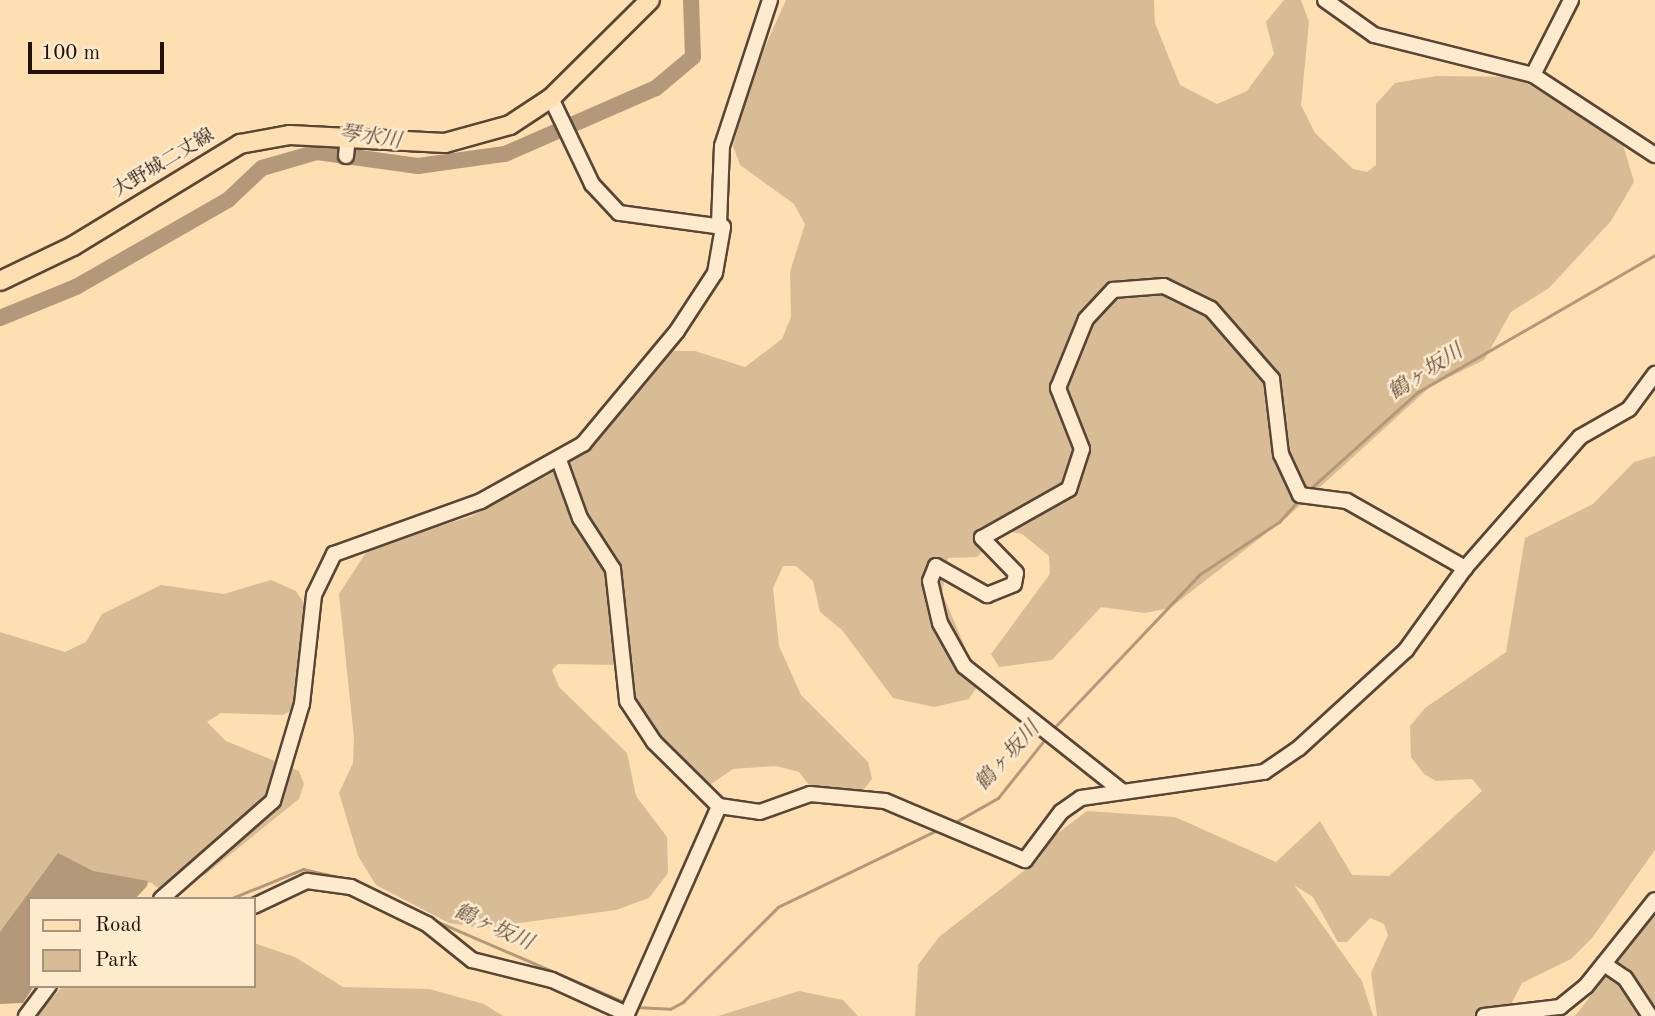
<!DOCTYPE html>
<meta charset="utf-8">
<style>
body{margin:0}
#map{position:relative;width:1655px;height:1016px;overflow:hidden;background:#fddfb2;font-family:"Old Standard TT","Noto Serif JP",serif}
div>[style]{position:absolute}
.green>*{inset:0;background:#d8bc96}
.water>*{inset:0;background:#b39979}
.stream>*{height:2.5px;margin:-1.25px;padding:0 1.25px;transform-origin:1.25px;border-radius:1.25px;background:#b39979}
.river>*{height:16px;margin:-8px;padding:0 8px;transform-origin:8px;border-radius:8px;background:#b39979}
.roads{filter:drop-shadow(2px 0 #594535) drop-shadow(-2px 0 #594535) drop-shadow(0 2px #594535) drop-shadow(0 -2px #594535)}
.minor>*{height:14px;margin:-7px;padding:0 7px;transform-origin:7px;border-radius:7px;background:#feeacd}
.major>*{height:18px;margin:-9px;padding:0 9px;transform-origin:9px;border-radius:9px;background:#fddfb2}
span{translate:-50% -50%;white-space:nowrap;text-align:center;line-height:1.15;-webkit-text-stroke:5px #feeacd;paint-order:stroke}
.street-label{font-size:19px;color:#22120b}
.water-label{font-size:21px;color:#634f3c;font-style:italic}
.legend{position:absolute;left:28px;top:897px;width:228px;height:91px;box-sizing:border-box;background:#feeacd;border:2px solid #a6947f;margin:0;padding:9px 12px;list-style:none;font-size:21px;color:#22120b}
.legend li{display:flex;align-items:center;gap:14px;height:35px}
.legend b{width:35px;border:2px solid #a6947f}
.scale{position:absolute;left:28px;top:42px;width:136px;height:32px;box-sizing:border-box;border:4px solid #22120b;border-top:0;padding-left:9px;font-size:21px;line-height:24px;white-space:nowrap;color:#22120b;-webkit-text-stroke:5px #feeacd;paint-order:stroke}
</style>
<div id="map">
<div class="green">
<div style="clip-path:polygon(786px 0,1154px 0,1155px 23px,1180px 85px,1217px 104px,1247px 91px,1274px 54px,1266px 22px,1284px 0,1301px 0,1309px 22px,1301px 105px,1315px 133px,1353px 169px,1367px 172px,1376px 165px,1376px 104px,1395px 83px,1436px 76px,1516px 77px,1622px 141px,1634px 182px,1611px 221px,1549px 288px,1511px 312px,1484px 360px,1431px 386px,1286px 518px,1170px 608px,1145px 613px,1101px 607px,1052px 660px,999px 667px,991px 654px,1050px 574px,1049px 556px,1022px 534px,1002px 530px,977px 557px,948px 558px,942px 593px,980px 682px,969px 699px,934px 707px,893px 698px,842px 630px,820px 612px,813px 581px,796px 566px,783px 566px,773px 588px,779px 646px,801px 695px,868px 762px,872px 779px,861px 793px,822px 802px,799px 772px,776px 766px,733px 769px,707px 787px,650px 733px,617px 665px,558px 664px,552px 670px,559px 687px,627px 753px,636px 796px,667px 837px,668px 873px,649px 898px,616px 910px,482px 928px,449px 923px,376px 885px,358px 856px,339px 793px,353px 763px,354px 738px,339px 594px,369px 548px,472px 516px,565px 466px,609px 428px,669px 351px,695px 351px,745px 367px,782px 339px,791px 317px,790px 272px,805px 224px,794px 204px,740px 165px,733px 146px,751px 78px)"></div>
<div style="clip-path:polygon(1655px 456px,1655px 850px,1592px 938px,1571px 959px,1522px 983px,1505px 1016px,1377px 1016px,1371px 973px,1388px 935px,1384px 924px,1370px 918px,1347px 942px,1338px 942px,1313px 897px,1294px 885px,1362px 981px,1373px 1016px,915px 1016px,918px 965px,939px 937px,1039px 859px,1053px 837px,1087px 811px,1175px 817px,1276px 862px,1320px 821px,1352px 875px,1389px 876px,1482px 791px,1472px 779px,1436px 781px,1424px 774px,1411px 757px,1410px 726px,1425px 708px,1506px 652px,1525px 538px,1593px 504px,1634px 462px)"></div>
<div style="clip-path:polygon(271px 580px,296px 591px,318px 624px,311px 700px,283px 715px,221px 713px,207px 722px,226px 741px,299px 771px,304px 784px,299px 799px,206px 874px,164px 893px,152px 883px,93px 875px,54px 861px,0 937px,0 632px,65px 652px,86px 642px,102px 614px,161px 585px,224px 594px)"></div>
<div style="clip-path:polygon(1655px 914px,1655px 1016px,1575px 1016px,1622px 955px)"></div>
<div style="clip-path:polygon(254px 943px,295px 957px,343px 987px,429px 989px,484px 1004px,503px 1016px,36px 1016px,63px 986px,254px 986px)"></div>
<div style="clip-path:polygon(799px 991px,843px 1000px,858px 1016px,718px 1016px)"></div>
</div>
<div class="water">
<div style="clip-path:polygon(58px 853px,93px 871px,148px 881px,147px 886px,135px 899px,30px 899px,34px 986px,23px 1003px,0 1004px,0 932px)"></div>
</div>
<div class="stream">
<div style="left:1309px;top:490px;width:147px;rotate:-42deg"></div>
<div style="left:1418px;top:392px;width:274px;rotate:-30deg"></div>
<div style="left:1052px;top:730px;width:215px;rotate:-46.5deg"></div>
<div style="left:1200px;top:574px;width:95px;rotate:-33.4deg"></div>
<div style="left:1279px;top:522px;width:30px;rotate:-48deg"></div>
<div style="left:952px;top:824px;width:53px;rotate:-29.5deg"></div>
<div style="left:998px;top:798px;width:77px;rotate:-51.3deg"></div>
<div style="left:230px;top:899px;width:79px;rotate:-22.3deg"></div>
<div style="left:303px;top:869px;width:49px;rotate:12.9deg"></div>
<div style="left:429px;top:918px;width:215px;rotate:23.3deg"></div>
<div style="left:635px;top:1007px;width:35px;rotate:3deg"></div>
<div style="left:670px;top:1009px;width:15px;rotate:-28deg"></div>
<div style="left:683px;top:1002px;width:134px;rotate:-45deg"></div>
<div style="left:778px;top:907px;width:179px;rotate:-25.8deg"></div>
</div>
<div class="river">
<div style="left:0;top:318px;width:82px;rotate:-22.2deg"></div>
<div style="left:76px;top:287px;width:175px;rotate:-29.8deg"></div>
<div style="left:228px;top:200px;width:47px;rotate:-43.3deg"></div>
<div style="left:262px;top:168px;width:57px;rotate:-16.2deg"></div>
<div style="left:317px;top:152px;width:102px;rotate:7.9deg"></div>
<div style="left:418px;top:166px;width:88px;rotate:-7.9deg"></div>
<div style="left:505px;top:154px;width:165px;rotate:-23.6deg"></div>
<div style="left:656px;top:88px;width:48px;rotate:-40deg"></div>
<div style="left:693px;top:57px;width:57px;rotate:-92deg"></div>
</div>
<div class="roads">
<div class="minor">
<div style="left:1325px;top:0;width:60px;rotate:35.5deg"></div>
<div style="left:1374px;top:35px;width:164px;rotate:14.1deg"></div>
<div style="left:1533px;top:75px;width:146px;rotate:33.3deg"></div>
<div style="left:1533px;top:75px;width:84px;rotate:-63.1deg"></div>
<div style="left:346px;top:156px;width:18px;rotate:-84deg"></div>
<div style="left:719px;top:224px;width:78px;rotate:-87.8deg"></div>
<div style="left:722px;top:146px;width:154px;rotate:-71.8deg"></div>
<div style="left:559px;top:460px;width:62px;rotate:70.1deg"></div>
<div style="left:580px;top:518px;width:61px;rotate:57.1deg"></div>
<div style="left:613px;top:569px;width:133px;rotate:83.9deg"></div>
<div style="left:627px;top:701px;width:49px;rotate:56.6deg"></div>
<div style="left:654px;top:742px;width:91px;rotate:44.6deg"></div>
<div style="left:719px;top:806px;width:41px;rotate:8.3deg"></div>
<div style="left:760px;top:812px;width:53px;rotate:-19.8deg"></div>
<div style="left:810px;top:794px;width:75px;rotate:5.3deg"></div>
<div style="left:885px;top:801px;width:152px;rotate:22.9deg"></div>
<div style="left:1025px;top:860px;width:60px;rotate:-53.1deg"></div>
<div style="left:1061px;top:812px;width:24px;rotate:-35deg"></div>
<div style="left:1081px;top:798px;width:185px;rotate:-8.1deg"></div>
<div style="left:1264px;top:772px;width:42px;rotate:-34.4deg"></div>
<div style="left:1299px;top:748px;width:145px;rotate:-42.5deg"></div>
<div style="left:1406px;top:650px;width:101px;rotate:-54.3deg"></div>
<div style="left:1465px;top:568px;width:174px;rotate:-48.7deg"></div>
<div style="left:1580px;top:437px;width:56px;rotate:-29.7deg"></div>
<div style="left:1629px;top:409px;width:44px;rotate:-53.4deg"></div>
<div style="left:1123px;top:792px;width:203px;rotate:-141.6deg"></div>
<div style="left:964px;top:666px;width:49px;rotate:-119.2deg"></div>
<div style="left:940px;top:623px;width:43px;rotate:-103.4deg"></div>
<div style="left:930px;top:581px;width:16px;rotate:-68deg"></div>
<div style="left:936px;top:566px;width:59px;rotate:29.6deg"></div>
<div style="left:987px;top:595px;width:29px;rotate:-22deg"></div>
<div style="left:1014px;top:584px;width:11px;rotate:-80deg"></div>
<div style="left:1016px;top:573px;width:49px;rotate:-134.2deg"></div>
<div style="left:982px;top:538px;width:100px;rotate:-29.4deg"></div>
<div style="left:1069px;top:489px;width:42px;rotate:-72deg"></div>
<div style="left:1082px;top:449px;width:66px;rotate:-111.5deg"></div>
<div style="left:1058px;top:388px;width:74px;rotate:-67.9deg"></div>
<div style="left:1086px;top:319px;width:40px;rotate:-47deg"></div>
<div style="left:1113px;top:290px;width:51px;rotate:-4.5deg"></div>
<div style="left:1164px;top:286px;width:52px;rotate:26.1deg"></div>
<div style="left:1211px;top:309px;width:93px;rotate:48.9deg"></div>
<div style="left:1272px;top:379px;width:76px;rotate:83.2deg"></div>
<div style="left:1281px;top:454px;width:45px;rotate:65.1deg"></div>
<div style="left:1300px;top:495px;width:47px;rotate:7.3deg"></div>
<div style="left:1347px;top:501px;width:136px;rotate:29.6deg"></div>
<div style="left:161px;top:899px;width:149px;rotate:-41.2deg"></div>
<div style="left:273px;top:801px;width:101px;rotate:-73.4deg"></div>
<div style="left:302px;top:704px;width:110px;rotate:-83.7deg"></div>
<div style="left:314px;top:595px;width:46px;rotate:-64deg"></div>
<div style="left:334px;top:554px;width:156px;rotate:-19.8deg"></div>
<div style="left:481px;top:501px;width:117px;rotate:-29.2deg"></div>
<div style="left:583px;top:444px;width:147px;rotate:-50.2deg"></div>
<div style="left:677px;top:331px;width:69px;rotate:-56.8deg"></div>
<div style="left:715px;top:273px;width:47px;rotate:-80.1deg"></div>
<div style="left:723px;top:227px;width:105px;rotate:-172.3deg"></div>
<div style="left:619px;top:213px;width:40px;rotate:-133deg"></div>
<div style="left:592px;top:184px;width:95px;rotate:-115.5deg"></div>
<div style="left:254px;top:906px;width:59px;rotate:-25.3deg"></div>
<div style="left:307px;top:881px;width:44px;rotate:7.8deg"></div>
<div style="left:351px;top:887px;width:85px;rotate:26deg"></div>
<div style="left:427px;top:924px;width:58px;rotate:38.7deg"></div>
<div style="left:472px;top:960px;width:82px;rotate:14deg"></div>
<div style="left:552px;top:980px;width:82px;rotate:24.4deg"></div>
<div style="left:627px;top:1014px;width:227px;rotate:-66.1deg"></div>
<div style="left:1604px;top:964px;width:25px;rotate:34deg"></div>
<div style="left:1625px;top:978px;width:45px;rotate:56.7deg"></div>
<div style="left:26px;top:1016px;width:38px;rotate:-53deg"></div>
<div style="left:1484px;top:1016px;width:77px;rotate:-6.8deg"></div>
<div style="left:1560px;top:1007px;width:33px;rotate:-39deg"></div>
<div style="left:1586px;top:986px;width:110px;rotate:-51.3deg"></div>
</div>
<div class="major">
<div style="left:0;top:281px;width:81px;rotate:-25.6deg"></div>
<div style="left:73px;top:246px;width:196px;rotate:-31.4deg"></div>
<div style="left:240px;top:144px;width:51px;rotate:-10.2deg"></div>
<div style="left:290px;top:135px;width:155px;rotate:3deg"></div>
<div style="left:445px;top:143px;width:67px;rotate:-15.5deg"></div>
<div style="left:510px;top:125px;width:49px;rotate:-33.4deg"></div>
<div style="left:551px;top:98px;width:139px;rotate:-44.7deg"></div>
</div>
</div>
<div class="street-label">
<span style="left:164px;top:164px;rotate:-31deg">大野城二丈線</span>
</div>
<div class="water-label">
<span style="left:370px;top:138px;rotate:8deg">琴水川</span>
<span style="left:1426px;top:373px;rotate:-33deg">鶴ヶ坂川</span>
<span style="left:1008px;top:757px;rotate:-48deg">鶴ヶ坂川</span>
<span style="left:493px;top:928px;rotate:24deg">鶴ヶ坂川</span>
</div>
<ul class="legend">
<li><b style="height:9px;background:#fddfb2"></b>Road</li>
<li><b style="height:19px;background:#d8bc96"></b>Park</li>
</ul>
<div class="scale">100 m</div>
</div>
